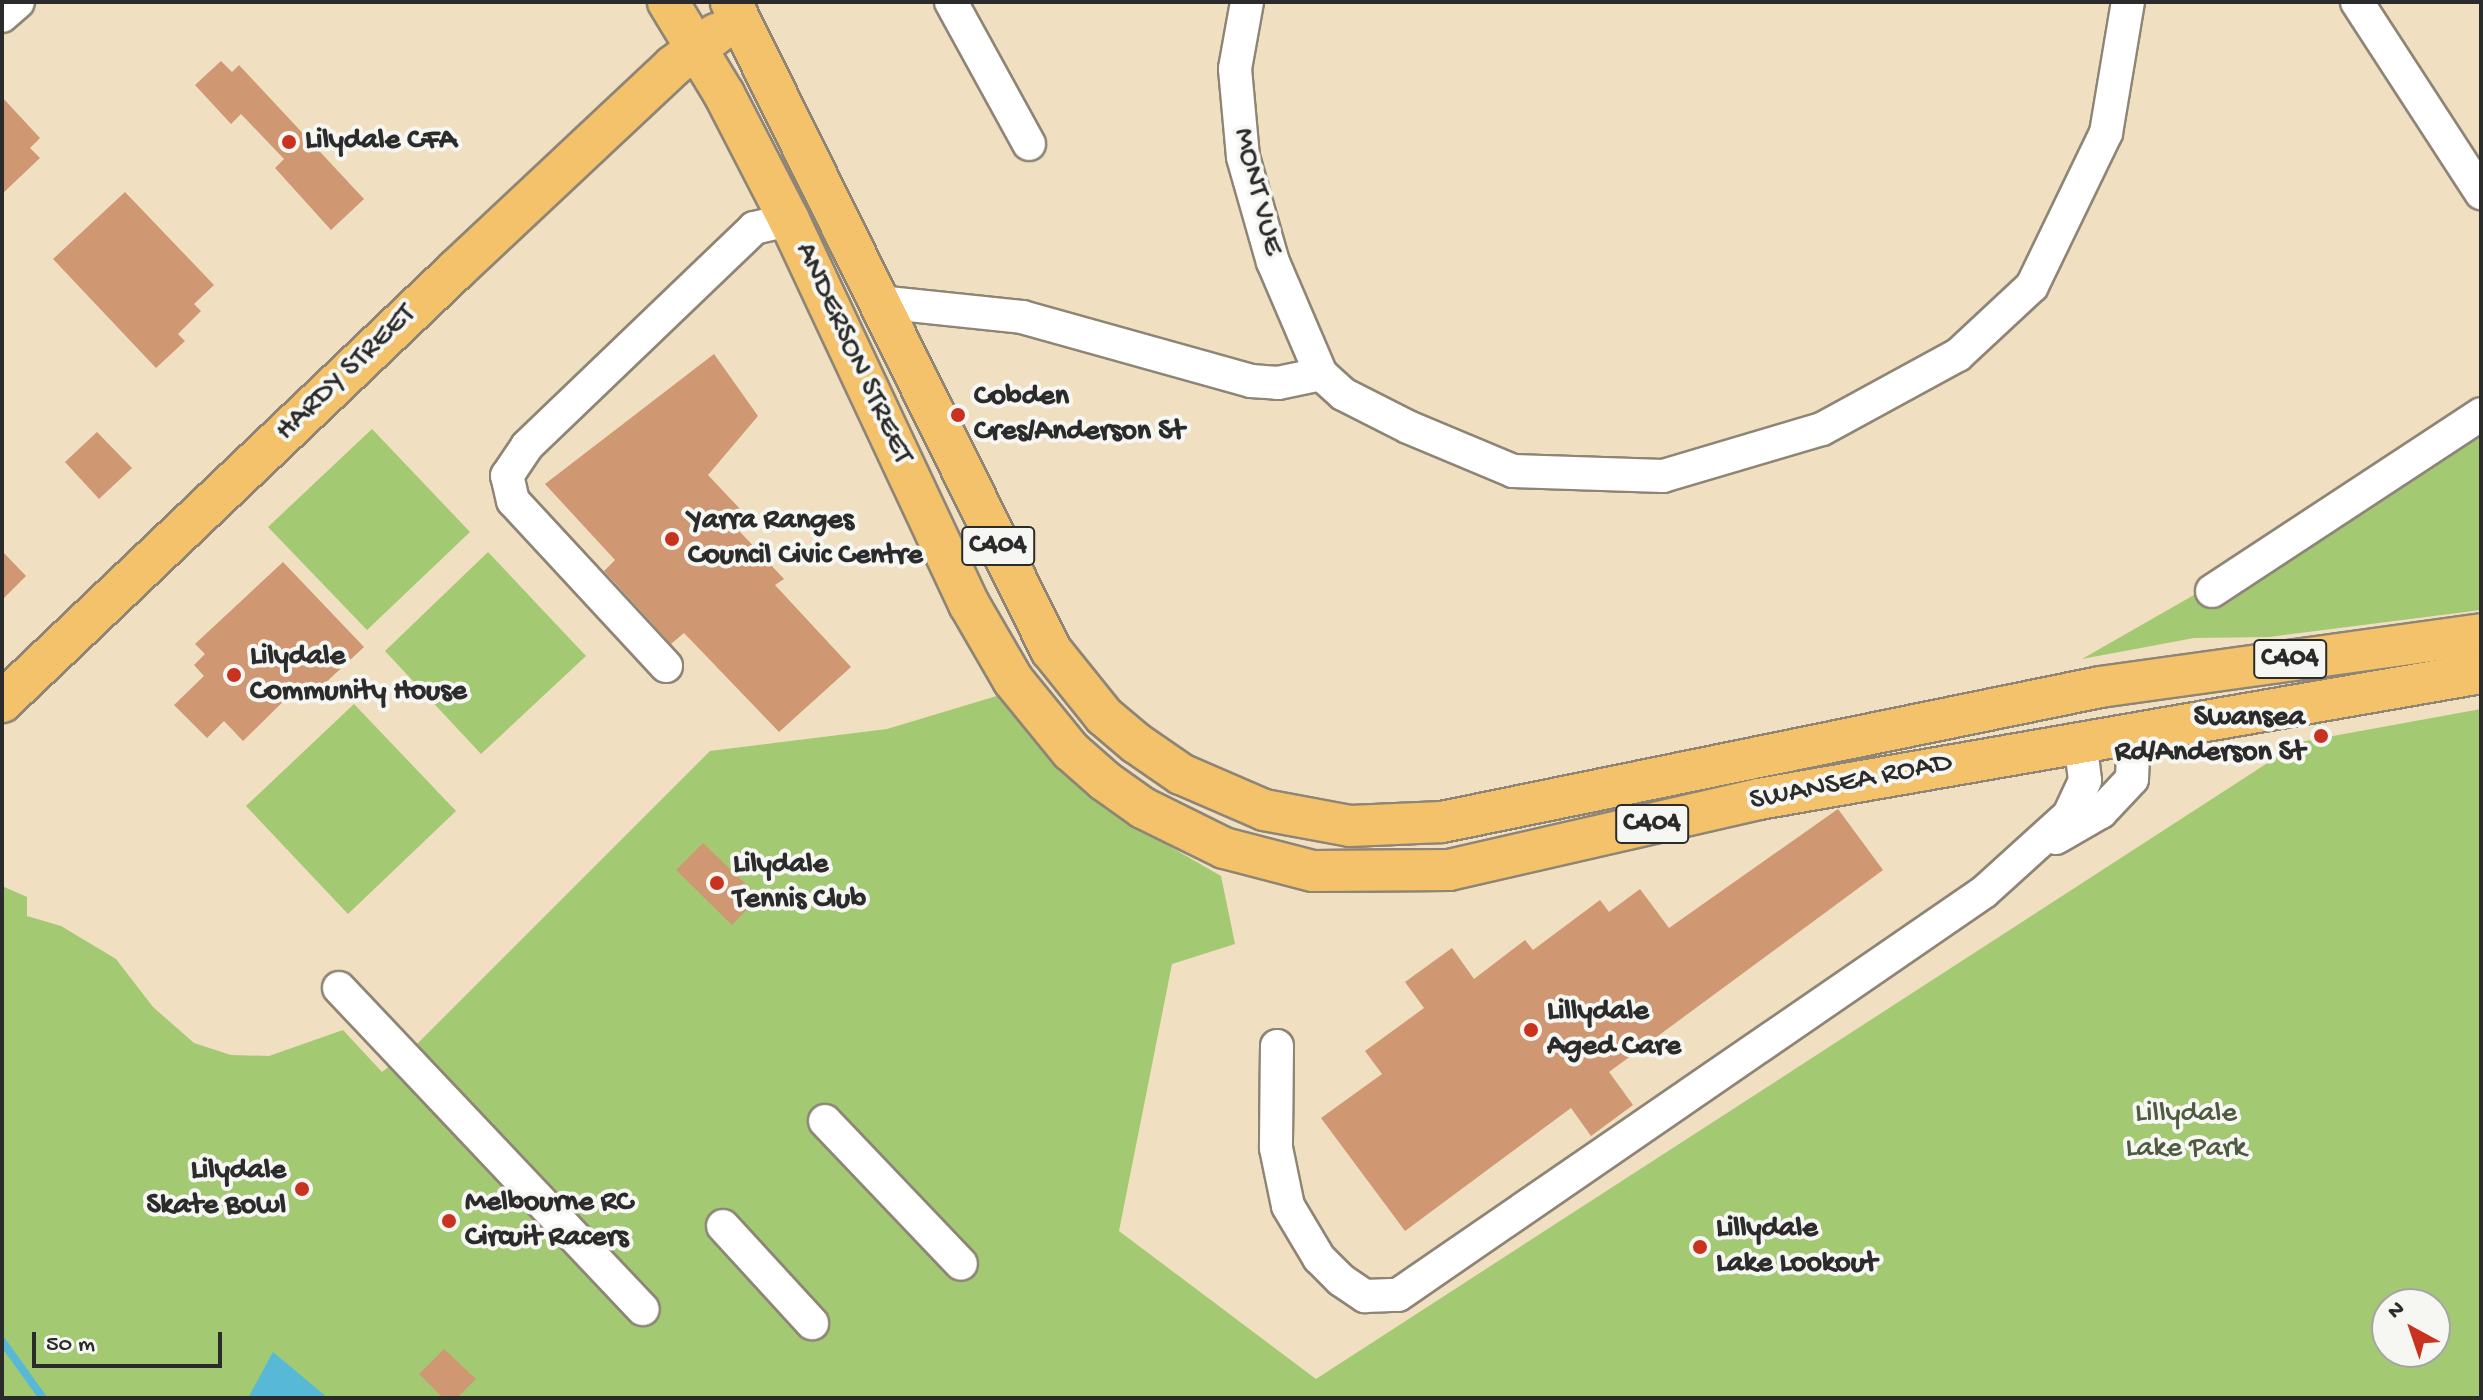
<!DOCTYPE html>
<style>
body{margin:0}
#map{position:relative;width:2483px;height:1400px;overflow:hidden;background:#f0dfc1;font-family:"Gochi Hand",sans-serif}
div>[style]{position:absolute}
.green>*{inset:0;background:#a4c973}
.water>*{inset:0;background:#57b9d6}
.stream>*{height:8px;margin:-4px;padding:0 4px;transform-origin:4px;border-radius:4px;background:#57b9d6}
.building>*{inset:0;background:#cf9872}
.roads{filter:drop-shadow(2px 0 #8e8576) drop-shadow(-2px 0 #8e8576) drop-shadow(0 2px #8e8576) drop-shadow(0 -2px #8e8576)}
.minor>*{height:32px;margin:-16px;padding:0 16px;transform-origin:16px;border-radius:16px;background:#fff}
.major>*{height:40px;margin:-20px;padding:0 20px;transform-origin:20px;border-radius:20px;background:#f3c26a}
.dots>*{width:22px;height:22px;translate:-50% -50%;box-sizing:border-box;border:4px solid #f6f6f2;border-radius:50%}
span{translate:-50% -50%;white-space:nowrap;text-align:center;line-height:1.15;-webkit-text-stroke:8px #f6f6f2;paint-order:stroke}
.shield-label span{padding:2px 6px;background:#f6f6f2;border:2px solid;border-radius:6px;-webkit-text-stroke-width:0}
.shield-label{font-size:28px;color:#2b2b2b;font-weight:700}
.poi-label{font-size:30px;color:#2b2b2b;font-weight:700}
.left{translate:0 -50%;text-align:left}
.right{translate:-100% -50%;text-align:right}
.street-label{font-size:30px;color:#2b2b2b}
.park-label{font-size:30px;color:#4f5a41}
.frame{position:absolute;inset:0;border:4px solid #2b2b2b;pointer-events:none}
.north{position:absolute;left:2371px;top:1288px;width:80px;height:80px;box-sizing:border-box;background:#f6f6f2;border:2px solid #a5a5a2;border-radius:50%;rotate:320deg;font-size:22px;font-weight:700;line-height:32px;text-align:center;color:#2b2b2b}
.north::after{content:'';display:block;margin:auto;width:28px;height:36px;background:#c8321e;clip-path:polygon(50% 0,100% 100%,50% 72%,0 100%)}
.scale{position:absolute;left:32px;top:1332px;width:190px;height:36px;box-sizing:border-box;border:4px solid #2b2b2b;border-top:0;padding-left:10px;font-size:24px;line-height:28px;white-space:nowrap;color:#2b2b2b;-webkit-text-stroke:6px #f6f6f2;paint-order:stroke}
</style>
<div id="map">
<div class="green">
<div style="clip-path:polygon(372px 429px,470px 532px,367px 630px,268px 527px)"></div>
<div style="clip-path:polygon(2481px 431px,2481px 610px,2269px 637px,2194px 638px,2082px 659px)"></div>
<div style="clip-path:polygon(488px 552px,586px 656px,481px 754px,385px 651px)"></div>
<div style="clip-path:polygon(evenodd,1000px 695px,1105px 809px,1221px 876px,1235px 944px,1172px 964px,1119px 1231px,1316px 1379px,2300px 742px,2481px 709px,2481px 1398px,2px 1398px,2px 886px,27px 897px,27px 916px,61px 926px,116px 959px,153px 1007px,194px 1043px,231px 1055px,269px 1056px,343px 1030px,382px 1072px,416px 1045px,710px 751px,887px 729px,1000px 695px,2387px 1304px,2435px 1304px,2435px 1352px,2387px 1352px,2387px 1304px)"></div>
<div style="clip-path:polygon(354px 704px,456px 811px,348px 914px,246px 806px)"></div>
</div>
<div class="water">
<div style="clip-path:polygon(273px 1352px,328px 1398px,248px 1398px)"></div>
</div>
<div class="stream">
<div style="left:2px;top:1341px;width:70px;rotate:54.3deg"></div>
</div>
<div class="building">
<div style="clip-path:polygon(221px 61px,232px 72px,239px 65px,364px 199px,331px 230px,275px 168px,284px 159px,241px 114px,231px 124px,195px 85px)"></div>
<div style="clip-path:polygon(2px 97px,40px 138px,30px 148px,40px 158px,2px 194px)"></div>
<div style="clip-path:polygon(125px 192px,214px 285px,194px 304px,201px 311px,178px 334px,185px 341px,156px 368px,53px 259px)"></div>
<div style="clip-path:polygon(714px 354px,758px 416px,708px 475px,741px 510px,728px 519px,784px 579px,775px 585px,851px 667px,779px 732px,684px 633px,671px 644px,604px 571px,615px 560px,545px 484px)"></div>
<div style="clip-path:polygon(97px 432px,132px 468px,99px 499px,65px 462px)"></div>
<div style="clip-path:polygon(2px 551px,26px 576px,2px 600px)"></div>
<div style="clip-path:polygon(283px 562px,364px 647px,308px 699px,297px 688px,243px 741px,224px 721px,207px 738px,174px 705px,204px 676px,194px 665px,205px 654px,195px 644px)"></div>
<div style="clip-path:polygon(1838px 809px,1883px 870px,1609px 1072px,1633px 1105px,1591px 1136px,1571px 1108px,1405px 1231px,1321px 1118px,1382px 1074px,1365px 1051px,1424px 1008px,1405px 982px,1452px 948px,1474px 979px,1525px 940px,1533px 950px,1600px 900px,1609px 912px,1640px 889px,1669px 928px)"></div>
<div style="clip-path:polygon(703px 843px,759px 897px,732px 925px,676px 870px)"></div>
<div style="clip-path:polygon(444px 1349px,476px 1379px,457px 1398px,443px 1398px,419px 1374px)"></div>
</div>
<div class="roads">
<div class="minor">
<div style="left:951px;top:2px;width:162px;rotate:61.2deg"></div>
<div style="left:1247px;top:2px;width:68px;rotate:100.2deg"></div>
<div style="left:1235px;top:69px;width:88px;rotate:84.8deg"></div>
<div style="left:1243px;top:157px;width:109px;rotate:74.1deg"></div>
<div style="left:1273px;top:262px;width:122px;rotate:66.8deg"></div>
<div style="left:2357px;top:2px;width:228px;rotate:57deg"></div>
<div style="left:2px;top:16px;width:21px;rotate:-41deg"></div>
<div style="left:880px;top:302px;width:143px;rotate:6deg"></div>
<div style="left:1022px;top:317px;width:238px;rotate:15.6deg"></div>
<div style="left:1251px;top:381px;width:27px;rotate:4deg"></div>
<div style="left:1278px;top:383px;width:44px;rotate:-11.8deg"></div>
<div style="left:1321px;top:374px;width:30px;rotate:42deg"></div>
<div style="left:1343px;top:394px;width:73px;rotate:26.9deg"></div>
<div style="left:1408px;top:427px;width:114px;rotate:22.7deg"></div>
<div style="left:1513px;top:471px;width:150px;rotate:1.9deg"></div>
<div style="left:1663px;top:476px;width:166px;rotate:-16.5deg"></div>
<div style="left:1822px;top:429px;width:155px;rotate:-28.6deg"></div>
<div style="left:1958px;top:355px;width:101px;rotate:-43deg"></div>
<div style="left:2032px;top:286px;width:170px;rotate:-64.2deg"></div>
<div style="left:2106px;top:133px;width:133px;rotate:-80.5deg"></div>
<div style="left:2212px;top:591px;width:322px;rotate:-33.3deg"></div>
<div style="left:666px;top:666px;width:225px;rotate:-132.8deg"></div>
<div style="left:513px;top:501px;width:26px;rotate:-103deg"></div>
<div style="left:507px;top:476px;width:36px;rotate:-56deg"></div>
<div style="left:527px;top:446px;width:315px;rotate:-43.8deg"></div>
<div style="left:754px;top:228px;width:36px;rotate:-13deg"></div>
<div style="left:2056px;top:838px;width:52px;rotate:-30deg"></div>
<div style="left:2101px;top:812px;width:45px;rotate:-46.8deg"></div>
<div style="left:2132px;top:779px;width:49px;rotate:-87.7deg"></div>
<div style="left:339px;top:988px;width:442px;rotate:46.6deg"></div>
<div style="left:1277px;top:1046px;width:102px;rotate:90.6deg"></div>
<div style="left:1276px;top:1148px;width:59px;rotate:78.3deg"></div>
<div style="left:1288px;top:1206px;width:61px;rotate:59.2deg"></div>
<div style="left:1319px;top:1258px;width:31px;rotate:45deg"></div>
<div style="left:1341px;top:1280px;width:29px;rotate:34deg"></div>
<div style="left:1365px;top:1296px;width:33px;rotate:-2deg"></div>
<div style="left:1398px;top:1295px;width:711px;rotate:-34.52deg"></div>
<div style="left:1984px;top:892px;width:115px;rotate:-42.2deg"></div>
<div style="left:2069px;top:815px;width:38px;rotate:-65deg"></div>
<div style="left:2085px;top:780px;width:40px;rotate:-97.1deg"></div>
<div style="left:825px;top:1121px;width:197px;rotate:46.4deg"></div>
<div style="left:723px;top:1226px;width:132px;rotate:47.5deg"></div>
</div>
<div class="major">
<div style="left:668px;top:2px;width:108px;rotate:58.7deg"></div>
<div style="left:724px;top:94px;width:142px;rotate:62.7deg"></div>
<div style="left:789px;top:220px;width:424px;rotate:64.9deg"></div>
<div style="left:969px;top:604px;width:88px;rotate:59.9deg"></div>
<div style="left:1013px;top:680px;width:92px;rotate:50.8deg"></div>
<div style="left:1071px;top:751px;width:45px;rotate:41.4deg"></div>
<div style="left:1105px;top:781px;width:47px;rotate:35.4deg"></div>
<div style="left:1143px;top:808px;width:90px;rotate:26.3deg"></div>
<div style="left:1224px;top:848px;width:92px;rotate:14.5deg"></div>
<div style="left:1313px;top:871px;width:136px;rotate:-0.4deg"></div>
<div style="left:1449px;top:870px;width:318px;rotate:-12.9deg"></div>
<div style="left:1759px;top:799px;width:733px;rotate:-9.9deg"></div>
<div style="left:731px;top:2px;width:723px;rotate:63.72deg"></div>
<div style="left:1051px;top:650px;width:85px;rotate:51.2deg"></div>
<div style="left:1104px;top:716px;width:42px;rotate:40.2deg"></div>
<div style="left:1136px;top:743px;width:55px;rotate:34.6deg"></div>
<div style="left:1181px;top:774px;width:90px;rotate:23.4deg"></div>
<div style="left:1264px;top:810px;width:87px;rotate:10.5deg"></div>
<div style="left:1350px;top:826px;width:92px;rotate:-2.5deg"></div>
<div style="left:1442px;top:822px;width:672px;rotate:-11.59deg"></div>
<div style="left:2100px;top:687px;width:385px;rotate:-7.9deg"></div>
<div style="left:2px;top:702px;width:627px;rotate:-43.58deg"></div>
<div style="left:456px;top:270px;width:298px;rotate:-43.2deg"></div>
<div style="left:673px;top:66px;width:54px;rotate:-36.7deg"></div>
</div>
</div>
<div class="dots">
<div style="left:289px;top:142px;background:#c8321e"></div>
<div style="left:958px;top:415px;background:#c8321e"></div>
<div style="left:672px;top:539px;background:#c8321e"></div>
<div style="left:234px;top:675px;background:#c8321e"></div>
<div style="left:2321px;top:736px;background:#c8321e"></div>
<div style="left:717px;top:883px;background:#c8321e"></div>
<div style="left:1531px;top:1030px;background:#c8321e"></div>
<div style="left:302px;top:1189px;background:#c8321e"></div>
<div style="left:449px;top:1221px;background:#c8321e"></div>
<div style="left:1700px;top:1247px;background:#c8321e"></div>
</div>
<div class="shield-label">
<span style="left:998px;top:546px">C404</span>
<span style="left:2290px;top:659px">C404</span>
<span style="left:1652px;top:824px">C404</span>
</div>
<div class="poi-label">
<span class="left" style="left:305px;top:142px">Lilydale CFA</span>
<span class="left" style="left:974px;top:415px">Cobden<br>Cres/Anderson St</span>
<span class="left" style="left:688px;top:539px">Yarra Ranges<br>Council Civic Centre</span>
<span class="left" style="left:250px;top:675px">Lilydale<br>Community House</span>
<span class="right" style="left:2305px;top:736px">Swansea<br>Rd/Anderson St</span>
<span class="left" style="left:733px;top:883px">Lilydale<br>Tennis Club</span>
<span class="left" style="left:1547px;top:1030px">Lillydale<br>Aged Care</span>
<span class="right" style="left:286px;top:1189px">Lilydale<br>Skate Bowl</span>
<span class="left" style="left:465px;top:1221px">Melbourne RC<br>Circuit Racers</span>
<span class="left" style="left:1716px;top:1247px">Lillydale<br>Lake Lookout</span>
</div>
<div class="street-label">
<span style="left:1256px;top:192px;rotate:76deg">MONT VUE</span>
<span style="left:852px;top:354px;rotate:65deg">ANDERSON STREET</span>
<span style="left:347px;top:374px;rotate:-44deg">HARDY STREET</span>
<span style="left:1851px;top:783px;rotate:-11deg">SWANSEA ROAD</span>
</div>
<div class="park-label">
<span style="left:2186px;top:1132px">Lillydale<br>Lake Park</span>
</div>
<div class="frame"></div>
<div class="north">N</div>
<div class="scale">50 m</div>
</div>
